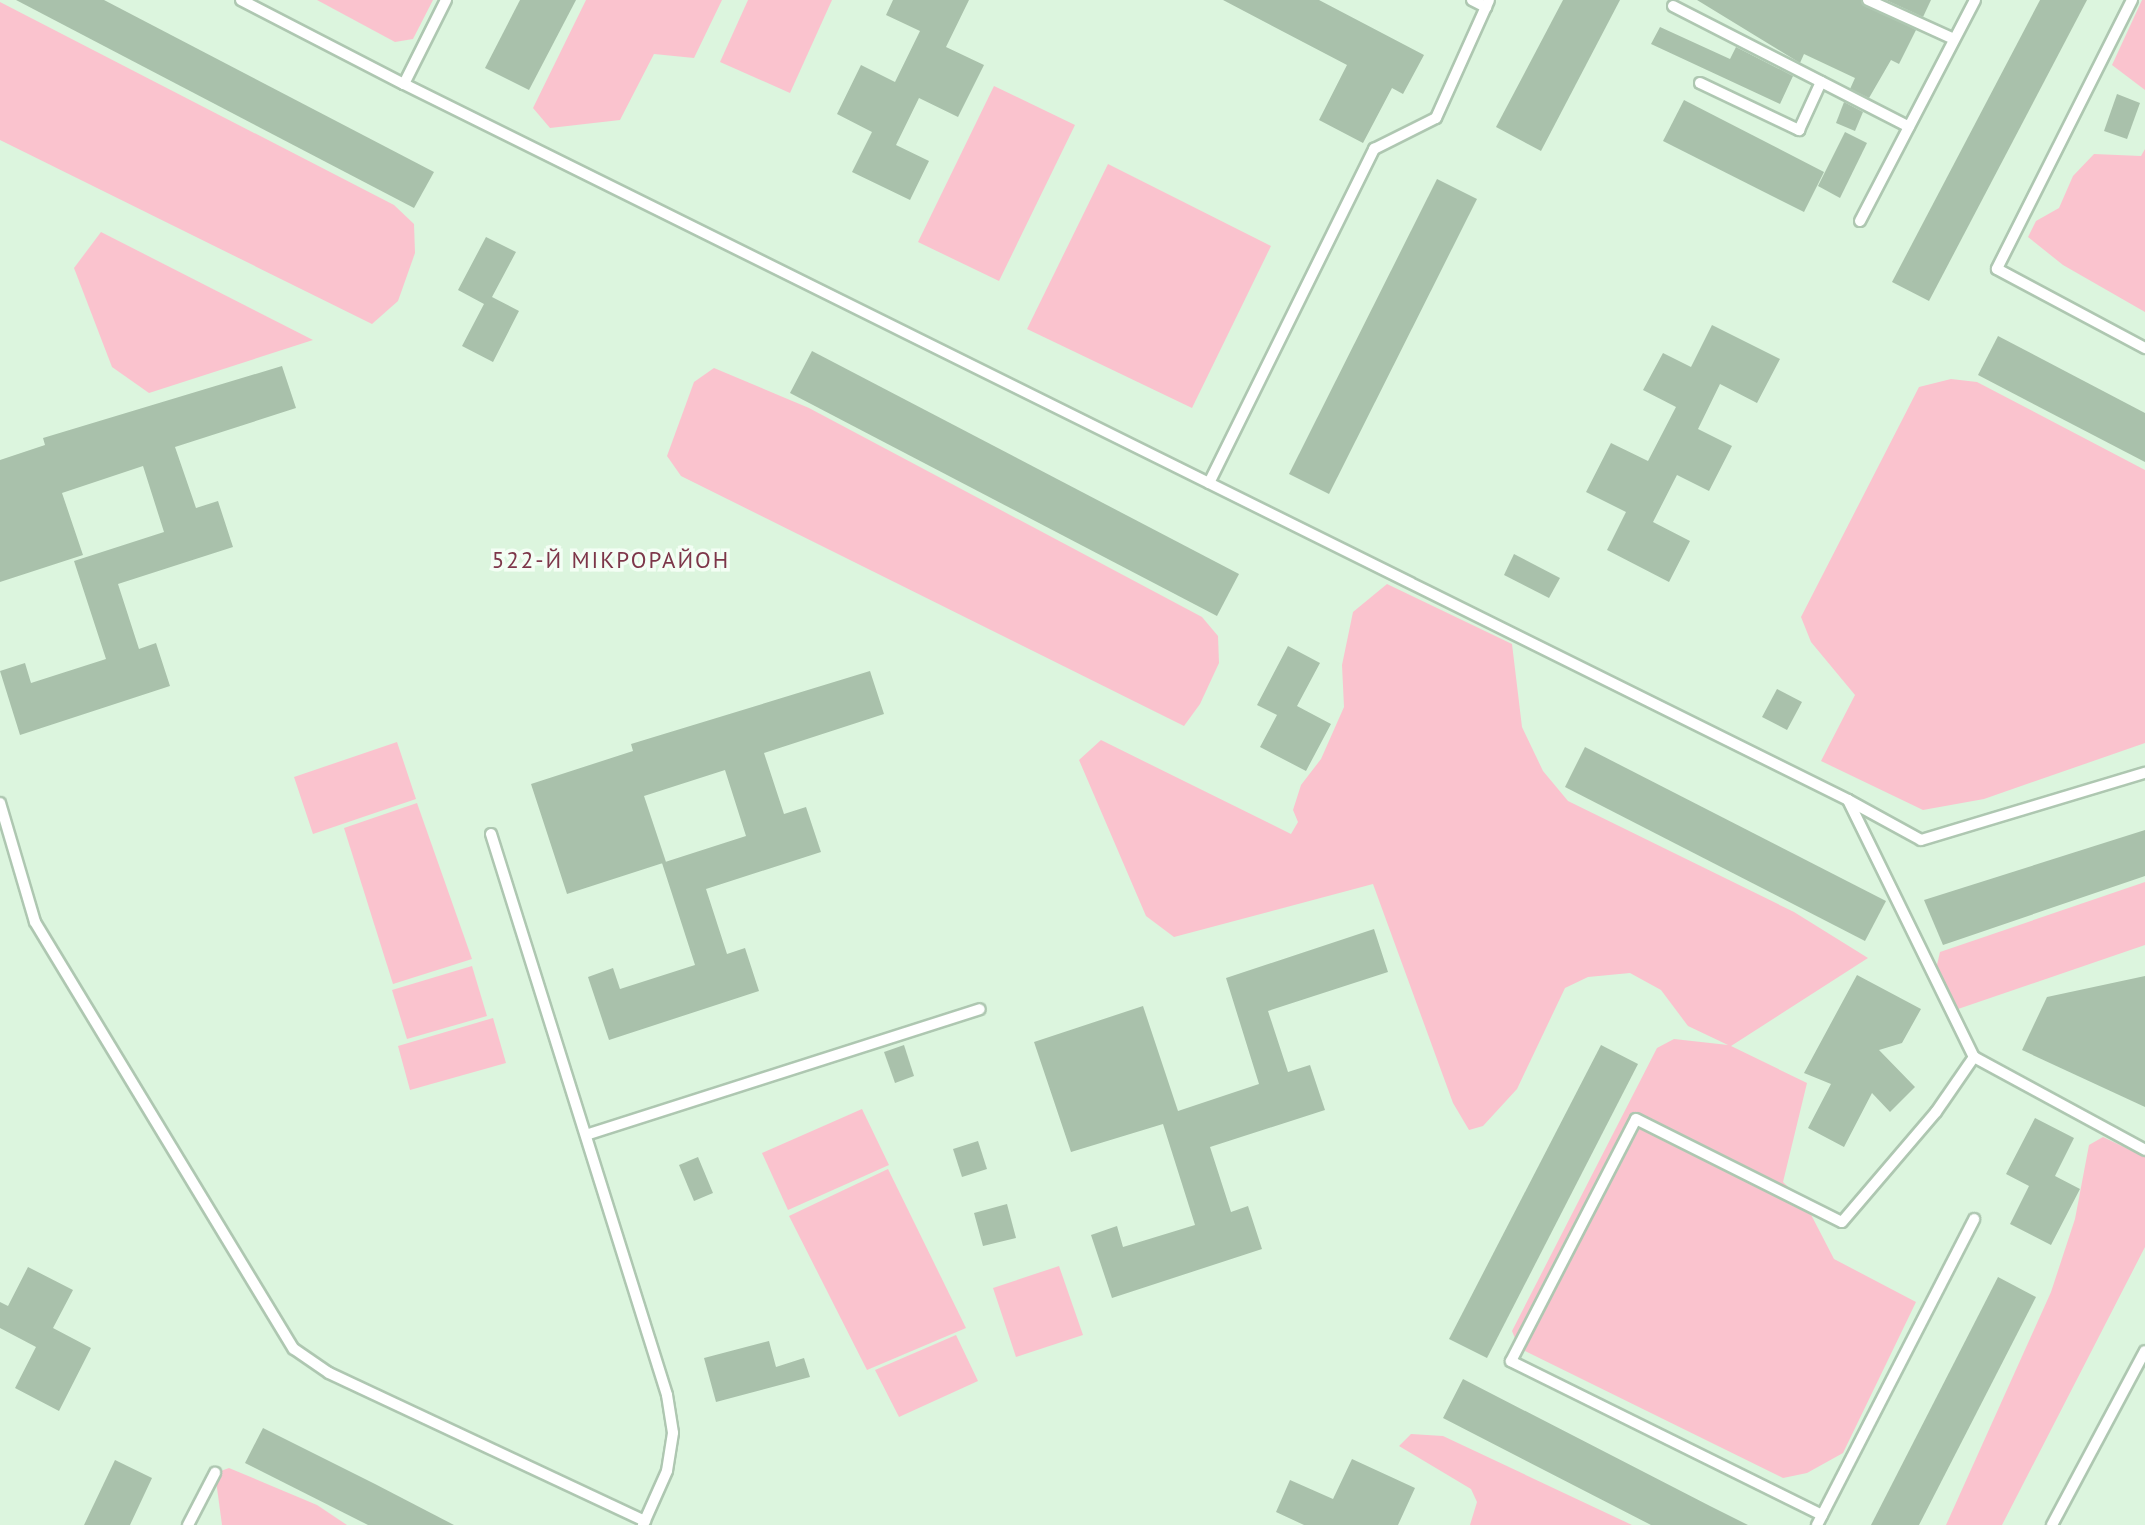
<!DOCTYPE html>
<meta charset="utf-8">
<style>
body{margin:0}
#map{position:relative;width:2145px;height:1525px;overflow:hidden;background:#dcf5de;font-family:"PT Sans",sans-serif}
div>[style]{position:absolute}
.green>*{inset:0;background:#fac3ce}
.building>*{inset:0;background:#a9c1ab}
.roads{filter:drop-shadow(2px 0 #aec7b1) drop-shadow(-2px 0 #aec7b1) drop-shadow(0 2px #aec7b1) drop-shadow(0 -2px #aec7b1)}
.lane>*{height:10px;margin:-5px;padding:0 5px;transform-origin:5px;border-radius:5px;background:#fff}
span{translate:-50% -50%;white-space:nowrap;text-align:center;line-height:1.15;-webkit-text-stroke:7px #f3fef4;paint-order:stroke}
.quarter-label{font-size:23px;color:#7d3649;letter-spacing:2px}
</style>
<div id="map">
<div class="green">
<div style="clip-path:polygon(317px 0,433px 0,413px 39px,395px 42px)"></div>
<div style="clip-path:polygon(586px 0,722px 0,694px 58px,654px 54px,620px 120px,550px 128px,533px 108px)"></div>
<div style="clip-path:polygon(748px 0,832px 0,790px 93px,720px 62px)"></div>
<div style="clip-path:polygon(2142px 0,2145px 0,2145px 90px,2112px 65px)"></div>
<div style="clip-path:polygon(0 2px,394px 205px,414px 224px,415px 253px,398px 301px,372px 324px,0 140px)"></div>
<div style="clip-path:polygon(994px 86px,1075px 125px,999px 281px,918px 242px)"></div>
<div style="clip-path:polygon(2145px 149px,2145px 312px,2063px 265px,2028px 237px,2036px 221px,2059px 208px,2073px 176px,2094px 154px,2141px 156px)"></div>
<div style="clip-path:polygon(1108px 164px,1271px 246px,1192px 408px,1027px 329px)"></div>
<div style="clip-path:polygon(101px 232px,313px 340px,149px 393px,112px 367px,74px 268px)"></div>
<div style="clip-path:polygon(714px 368px,809px 408px,1202px 617px,1218px 636px,1219px 663px,1200px 704px,1184px 726px,681px 476px,667px 456px,694px 382px)"></div>
<div style="clip-path:polygon(1951px 379px,1977px 382px,2145px 470px,2145px 743px,1984px 799px,1923px 810px,1821px 761px,1855px 695px,1811px 642px,1801px 617px,1919px 387px)"></div>
<div style="clip-path:polygon(1387px 584px,1512px 644px,1522px 727px,1543px 771px,1568px 801px,1794px 912px,1868px 958px,1731px 1046px,1807px 1083px,1783px 1182px,1805px 1203px,1834px 1259px,1916px 1302px,1843px 1453px,1807px 1473px,1783px 1478px,1519px 1348px,1512px 1331px,1657px 1048px,1674px 1039px,1728px 1045px,1688px 1026px,1661px 990px,1630px 973px,1588px 977px,1565px 988px,1517px 1089px,1483px 1126px,1469px 1130px,1453px 1103px,1373px 884px,1174px 937px,1146px 916px,1079px 760px,1101px 740px,1291px 834px,1298px 822px,1293px 810px,1301px 785px,1321px 759px,1344px 707px,1342px 665px,1353px 612px)"></div>
<div style="clip-path:polygon(397px 742px,416px 799px,313px 834px,294px 777px)"></div>
<div style="clip-path:polygon(417px 803px,472px 959px,393px 984px,344px 828px)"></div>
<div style="clip-path:polygon(2145px 882px,2145px 945px,1958px 1009px,1950px 999px,1936px 969px,1940px 952px)"></div>
<div style="clip-path:polygon(472px 966px,487px 1016px,407px 1039px,392px 990px)"></div>
<div style="clip-path:polygon(493px 1018px,506px 1063px,410px 1090px,398px 1046px)"></div>
<div style="clip-path:polygon(862px 1109px,889px 1165px,788px 1210px,762px 1153px)"></div>
<div style="clip-path:polygon(2103px 1137px,2145px 1157px,2145px 1247px,2002px 1525px,1946px 1525px,2051px 1292px,2075px 1219px,2089px 1145px)"></div>
<div style="clip-path:polygon(888px 1169px,966px 1328px,867px 1370px,789px 1216px)"></div>
<div style="clip-path:polygon(1059px 1266px,1083px 1335px,1016px 1357px,993px 1288px)"></div>
<div style="clip-path:polygon(956px 1335px,978px 1381px,899px 1417px,875px 1370px)"></div>
<div style="clip-path:polygon(1411px 1434px,1443px 1436px,1632px 1525px,1470px 1525px,1477px 1502px,1471px 1489px,1399px 1446px)"></div>
<div style="clip-path:polygon(229px 1468px,317px 1505px,347px 1525px,222px 1525px,215px 1473px)"></div>
</div>
<div class="building">
<div style="clip-path:polygon(16px 0,104px 0,434px 172px,414px 208px)"></div>
<div style="clip-path:polygon(520px 0,576px 0,529px 90px,485px 68px)"></div>
<div style="clip-path:polygon(893px 0,969px 0,946px 47px,984px 65px,958px 117px,919px 98px,896px 145px,929px 161px,910px 200px,852px 172px,872px 132px,837px 114px,861px 65px,895px 82px,920px 31px,886px 15px)"></div>
<div style="clip-path:polygon(1223px 0,1319px 0,1424px 55px,1403px 94px,1392px 88px,1363px 143px,1319px 120px,1347px 65px)"></div>
<div style="clip-path:polygon(1563px 0,1620px 0,1541px 151px,1496px 127px)"></div>
<div style="clip-path:polygon(1697px 0,1861px 0,1916px 30px,1899px 64px,1891px 60px,1869px 98px,1850px 89px,1855px 78px,1804px 54px,1800px 63px)"></div>
<div style="clip-path:polygon(1886px 0,1931px 0,1923px 17px)"></div>
<div style="clip-path:polygon(2040px 0,2087px 0,1929px 301px,1892px 282px)"></div>
<div style="clip-path:polygon(1660px 27px,1730px 59px,1736px 47px,1793px 76px,1780px 104px,1651px 44px)"></div>
<div style="clip-path:polygon(2117px 94px,2140px 103px,2127px 139px,2104px 131px)"></div>
<div style="clip-path:polygon(1684px 100px,1824px 172px,1804px 212px,1663px 141px)"></div>
<div style="clip-path:polygon(1844px 102px,1863px 112px,1855px 131px,1836px 123px)"></div>
<div style="clip-path:polygon(1845px 132px,1867px 143px,1840px 198px,1818px 186px)"></div>
<div style="clip-path:polygon(1437px 179px,1477px 199px,1329px 494px,1289px 474px)"></div>
<div style="clip-path:polygon(486px 237px,516px 252px,492px 297px,519px 311px,493px 362px,462px 346px,484px 304px,458px 290px)"></div>
<div style="clip-path:polygon(1712px 325px,1780px 359px,1757px 403px,1720px 384px,1698px 429px,1732px 446px,1709px 491px,1677px 475px,1653px 522px,1690px 541px,1669px 582px,1607px 550px,1626px 512px,1586px 492px,1611px 443px,1648px 461px,1676px 407px,1643px 390px,1663px 353px,1691px 367px)"></div>
<div style="clip-path:polygon(1998px 336px,2145px 413px,2145px 462px,1978px 375px)"></div>
<div style="clip-path:polygon(812px 351px,1239px 574px,1217px 616px,790px 393px)"></div>
<div style="clip-path:polygon(282px 366px,296px 408px,175px 447px,196px 508px,218px 501px,233px 547px,118px 584px,139px 649px,156px 643px,170px 686px,20px 735px,0 671px,25px 663px,31px 683px,106px 659px,74px 561px,164px 532px,143px 466px,62px 493px,83px 555px,0 582px,0 460px,45px 445px,43px 438px)"></div>
<div style="clip-path:polygon(1514px 554px,1560px 578px,1549px 598px,1504px 575px)"></div>
<div style="clip-path:polygon(1288px 646px,1320px 663px,1297px 706px,1331px 724px,1306px 771px,1260px 747px,1277px 715px,1257px 705px)"></div>
<div style="clip-path:polygon(870px 671px,884px 714px,764px 753px,784px 814px,806px 807px,821px 852px,706px 889px,727px 954px,745px 948px,759px 991px,609px 1040px,588px 977px,613px 968px,620px 989px,695px 965px,662px 863px,746px 836px,725px 770px,644px 796px,666px 862px,567px 894px,531px 784px,633px 751px,631px 744px)"></div>
<div style="clip-path:polygon(1777px 689px,1802px 702px,1787px 730px,1762px 717px)"></div>
<div style="clip-path:polygon(1585px 747px,1886px 901px,1865px 941px,1565px 787px)"></div>
<div style="clip-path:polygon(2145px 830px,2145px 876px,1943px 945px,1924px 900px)"></div>
<div style="clip-path:polygon(1374px 929px,1388px 972px,1268px 1011px,1288px 1072px,1310px 1065px,1325px 1110px,1210px 1147px,1231px 1212px,1248px 1206px,1262px 1249px,1112px 1298px,1091px 1235px,1117px 1226px,1123px 1247px,1195px 1225px,1163px 1124px,1071px 1152px,1034px 1042px,1143px 1006px,1178px 1111px,1259px 1084px,1226px 978px)"></div>
<div style="clip-path:polygon(1857px 975px,1921px 1009px,1902px 1043px,1879px 1050px,1915px 1087px,1890px 1112px,1872px 1093px,1844px 1147px,1808px 1128px,1831px 1084px,1804px 1073px)"></div>
<div style="clip-path:polygon(2145px 976px,2145px 1107px,2022px 1050px,2047px 997px)"></div>
<div style="clip-path:polygon(904px 1045px,914px 1076px,895px 1083px,884px 1052px)"></div>
<div style="clip-path:polygon(1601px 1045px,1638px 1064px,1487px 1358px,1449px 1339px)"></div>
<div style="clip-path:polygon(2035px 1118px,2074px 1138px,2055px 1176px,2080px 1189px,2051px 1245px,2010px 1224px,2029px 1186px,2006px 1174px)"></div>
<div style="clip-path:polygon(978px 1141px,987px 1169px,962px 1177px,953px 1149px)"></div>
<div style="clip-path:polygon(698px 1157px,713px 1193px,694px 1201px,679px 1165px)"></div>
<div style="clip-path:polygon(1007px 1204px,1016px 1238px,983px 1246px,974px 1213px)"></div>
<div style="clip-path:polygon(28px 1267px,73px 1290px,53px 1328px,91px 1348px,59px 1411px,15px 1388px,36px 1347px,0 1328px,0 1302px,8px 1306px)"></div>
<div style="clip-path:polygon(1998px 1277px,2036px 1297px,1919px 1525px,1871px 1525px)"></div>
<div style="clip-path:polygon(769px 1341px,776px 1367px,804px 1358px,810px 1377px,716px 1402px,704px 1358px)"></div>
<div style="clip-path:polygon(1463px 1379px,1710px 1506px,1748px 1525px,1651px 1525px,1443px 1418px)"></div>
<div style="clip-path:polygon(263px 1428px,375px 1484px,454px 1525px,368px 1525px,245px 1463px)"></div>
<div style="clip-path:polygon(1352px 1459px,1415px 1488px,1398px 1525px,1304px 1525px,1276px 1512px,1290px 1480px,1333px 1499px)"></div>
<div style="clip-path:polygon(115px 1460px,152px 1478px,130px 1525px,84px 1525px)"></div>
</div>
<div class="roads">
<div class="lane">
<div style="left:241px;top:0;width:183px;rotate:27.3deg"></div>
<div style="left:446px;top:0;width:94px;rotate:116.6deg"></div>
<div style="left:404px;top:84px;width:1612px;rotate:26.37deg"></div>
<div style="left:1848px;top:800px;width:286px;rotate:63.9deg"></div>
<div style="left:1974px;top:1057px;width:195px;rotate:28.5deg"></div>
<div style="left:1472px;top:0;width:16px;rotate:27deg"></div>
<div style="left:1868px;top:0;width:94px;rotate:24.4deg"></div>
<div style="left:2132px;top:0;width:301px;rotate:116.7deg"></div>
<div style="left:1997px;top:269px;width:168px;rotate:28.1deg"></div>
<div style="left:1673px;top:6px;width:265px;rotate:27.1deg"></div>
<div style="left:1700px;top:83px;width:110px;rotate:25.4deg"></div>
<div style="left:1799px;top:130px;width:53px;rotate:-65.4deg"></div>
<div style="left:1860px;top:221px;width:249px;rotate:-62.5deg"></div>
<div style="left:1209px;top:483px;width:373px;rotate:-63.7deg"></div>
<div style="left:1374px;top:149px;width:69px;rotate:-26.6deg"></div>
<div style="left:1436px;top:118px;width:129px;rotate:-65.8deg"></div>
<div style="left:1848px;top:800px;width:83px;rotate:28.7deg"></div>
<div style="left:1921px;top:840px;width:234px;rotate:-16.7deg"></div>
<div style="left:0;top:803px;width:124px;rotate:73.6deg"></div>
<div style="left:35px;top:922px;width:499px;rotate:58.8deg"></div>
<div style="left:294px;top:1349px;width:42px;rotate:34.4deg"></div>
<div style="left:329px;top:1373px;width:349px;rotate:25.1deg"></div>
<div style="left:491px;top:834px;width:588px;rotate:72.58deg"></div>
<div style="left:667px;top:1395px;width:38px;rotate:81deg"></div>
<div style="left:673px;top:1433px;width:38px;rotate:99deg"></div>
<div style="left:667px;top:1471px;width:59px;rotate:114deg"></div>
<div style="left:589px;top:1134px;width:410px;rotate:-17.7deg"></div>
<div style="left:1822px;top:1515px;width:347px;rotate:-153.7deg"></div>
<div style="left:1511px;top:1361px;width:272px;rotate:-62.7deg"></div>
<div style="left:1636px;top:1119px;width:230px;rotate:26.6deg"></div>
<div style="left:1842px;top:1222px;width:145px;rotate:-49.5deg"></div>
<div style="left:1936px;top:1112px;width:67px;rotate:-55.4deg"></div>
<div style="left:188px;top:1525px;width:59px;rotate:-62.6deg"></div>
<div style="left:1817px;top:1525px;width:344px;rotate:-62.8deg"></div>
<div style="left:2052px;top:1525px;width:197px;rotate:-61.9deg"></div>
</div>
</div>
<div class="quarter-label">
<span style="left:611px;top:560px">522-Й МІКРОРАЙОН</span>
</div>
</div>
